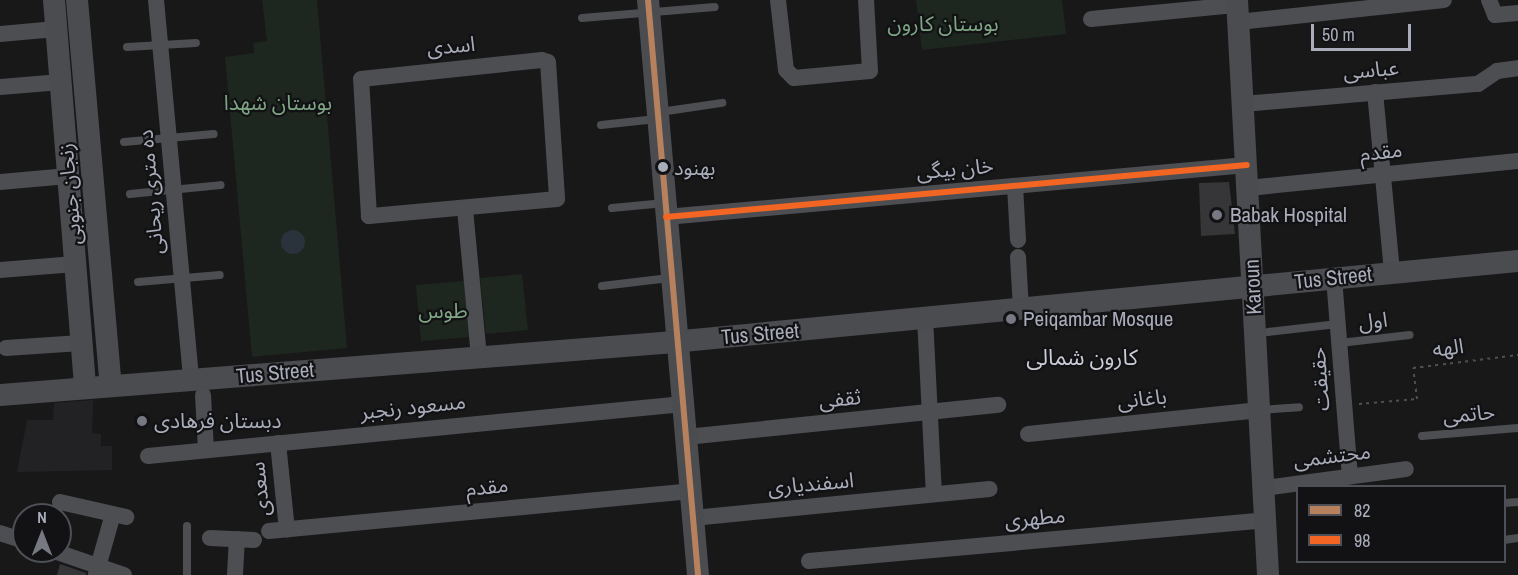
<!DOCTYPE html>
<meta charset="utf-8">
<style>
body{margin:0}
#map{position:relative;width:1518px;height:575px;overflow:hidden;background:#181819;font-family:"Archivo Narrow","Noto Sans Arabic",sans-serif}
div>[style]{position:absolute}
.built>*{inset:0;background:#222225}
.green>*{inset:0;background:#1e2620}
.water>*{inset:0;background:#2a323b}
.round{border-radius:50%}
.building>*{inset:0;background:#363638}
.path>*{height:2px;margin-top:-1px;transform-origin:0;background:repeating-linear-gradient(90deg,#4e4f53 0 3px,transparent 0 7.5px)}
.lane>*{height:8px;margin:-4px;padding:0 4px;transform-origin:4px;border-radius:4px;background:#4c4e52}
.street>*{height:16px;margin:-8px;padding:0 8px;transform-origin:8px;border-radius:8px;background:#4c4e52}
.secondary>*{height:22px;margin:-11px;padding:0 11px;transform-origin:11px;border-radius:11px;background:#4b4c50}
.bus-1>*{height:6px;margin:-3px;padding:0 3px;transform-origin:3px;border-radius:3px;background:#b6815c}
.bus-2>*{height:6px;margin:-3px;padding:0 3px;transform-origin:3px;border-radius:3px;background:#f26522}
.dots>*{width:16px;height:16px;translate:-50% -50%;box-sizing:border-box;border:3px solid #121215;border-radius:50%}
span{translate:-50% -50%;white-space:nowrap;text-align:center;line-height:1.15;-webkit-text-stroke:4.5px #121215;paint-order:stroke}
.bus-label{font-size:20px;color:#a9adba}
.left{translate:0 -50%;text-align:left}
.park-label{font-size:21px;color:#7fa684}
.street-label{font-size:21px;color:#a9adba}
.poi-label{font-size:21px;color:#a9adba}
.neighbourhood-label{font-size:22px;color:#caccd6}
.legend{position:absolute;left:1296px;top:485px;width:210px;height:78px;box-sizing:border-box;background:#121215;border:2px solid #4e5057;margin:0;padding:8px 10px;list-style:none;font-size:18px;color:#a9adba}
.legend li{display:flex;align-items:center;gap:12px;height:30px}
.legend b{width:30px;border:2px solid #4e5057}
.north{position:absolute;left:12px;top:503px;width:60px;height:60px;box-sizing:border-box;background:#121215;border:2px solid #4e5057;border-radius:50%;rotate:0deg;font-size:16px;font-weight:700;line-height:24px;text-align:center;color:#a9adba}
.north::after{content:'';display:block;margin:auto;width:21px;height:27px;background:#767982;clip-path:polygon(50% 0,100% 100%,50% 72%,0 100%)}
.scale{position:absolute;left:1311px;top:24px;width:100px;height:27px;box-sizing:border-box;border:3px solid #a9adba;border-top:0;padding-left:8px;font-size:18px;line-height:21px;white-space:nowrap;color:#a9adba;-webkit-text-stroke:4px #121215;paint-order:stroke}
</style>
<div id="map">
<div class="built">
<div style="clip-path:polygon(93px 400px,92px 433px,101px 434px,101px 446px,112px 446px,112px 470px,17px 472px,27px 420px,53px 420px,54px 403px)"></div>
</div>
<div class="green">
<div style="clip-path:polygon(262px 0,317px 0,347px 348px,252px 357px,225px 57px,254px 53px,253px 43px,267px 41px)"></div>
<div style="clip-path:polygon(916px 0,1062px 0,1066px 34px,922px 50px)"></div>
<div style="clip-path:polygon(522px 274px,528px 330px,486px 334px,480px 278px)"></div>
<div style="clip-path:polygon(464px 281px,469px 337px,421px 341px,416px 285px)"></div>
</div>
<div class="water">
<div class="round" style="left:281px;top:230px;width:24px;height:24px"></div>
</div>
<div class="building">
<div style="clip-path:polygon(1229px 182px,1235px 234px,1201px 236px,1199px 183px)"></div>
<div style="clip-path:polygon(60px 564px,86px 573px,86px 575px,57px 575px)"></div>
</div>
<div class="path">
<div style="left:1359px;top:404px;width:58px;rotate:-4.9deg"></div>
<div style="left:1417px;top:399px;width:31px;rotate:-97deg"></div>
<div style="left:1413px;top:368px;width:106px;rotate:-7.1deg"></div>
</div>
<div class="lane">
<div style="left:582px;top:18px;width:133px;rotate:-4.7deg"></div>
<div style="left:127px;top:47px;width:69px;rotate:-3.3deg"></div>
<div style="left:660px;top:112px;width:63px;rotate:-8.3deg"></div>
<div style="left:601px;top:125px;width:56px;rotate:-6.1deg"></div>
<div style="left:124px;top:142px;width:90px;rotate:-5.1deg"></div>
<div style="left:130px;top:194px;width:91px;rotate:-5.6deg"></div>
<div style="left:612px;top:208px;width:53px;rotate:-5.4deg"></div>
<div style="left:138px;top:282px;width:82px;rotate:-4.9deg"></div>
<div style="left:602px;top:286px;width:68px;rotate:-6.7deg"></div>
<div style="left:1268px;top:332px;width:70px;rotate:-6.5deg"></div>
<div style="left:1340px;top:343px;width:70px;rotate:-6.5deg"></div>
<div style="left:1260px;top:410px;width:39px;rotate:-4deg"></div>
<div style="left:1422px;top:436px;width:96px;rotate:-4.8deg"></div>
<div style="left:1504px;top:503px;width:14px;rotate:-4deg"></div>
<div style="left:1504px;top:540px;width:14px;rotate:-8deg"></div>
<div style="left:187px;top:575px;width:49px;rotate:-90deg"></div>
</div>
<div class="street">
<div style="left:156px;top:0;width:382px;rotate:84.7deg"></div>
<div style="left:778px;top:0;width:70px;rotate:83.5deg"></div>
<div style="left:786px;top:70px;width:11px;rotate:45deg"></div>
<div style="left:794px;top:78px;width:76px;rotate:-5.3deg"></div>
<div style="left:870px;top:71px;width:71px;rotate:-93.2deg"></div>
<div style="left:1489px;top:0;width:16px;rotate:68deg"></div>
<div style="left:1495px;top:15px;width:23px;rotate:-5deg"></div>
<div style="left:1091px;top:19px;width:147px;rotate:-5.5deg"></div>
<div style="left:1238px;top:22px;width:207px;rotate:-6.1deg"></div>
<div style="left:0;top:34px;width:56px;rotate:-5.1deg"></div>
<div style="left:542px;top:60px;width:6px;rotate:18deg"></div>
<div style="left:548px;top:62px;width:137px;rotate:86.2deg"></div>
<div style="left:557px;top:199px;width:189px;rotate:174.8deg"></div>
<div style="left:369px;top:216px;width:137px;rotate:-93.3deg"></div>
<div style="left:361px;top:79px;width:182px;rotate:-6deg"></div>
<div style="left:0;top:87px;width:61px;rotate:-4.7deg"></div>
<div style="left:1375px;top:92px;width:181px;rotate:84.6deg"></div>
<div style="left:1243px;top:104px;width:236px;rotate:-4.9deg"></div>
<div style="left:1478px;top:84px;width:23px;rotate:-34deg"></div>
<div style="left:1497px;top:71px;width:21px;rotate:-8deg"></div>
<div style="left:0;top:182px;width:68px;rotate:-5deg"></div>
<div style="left:1015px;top:186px;width:54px;rotate:86.8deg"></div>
<div style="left:1248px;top:188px;width:271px;rotate:-5.7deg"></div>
<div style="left:465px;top:209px;width:149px;rotate:84.6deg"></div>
<div style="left:666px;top:217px;width:583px;rotate:-5.11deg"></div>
<div style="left:1018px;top:257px;width:52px;rotate:86.7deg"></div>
<div style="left:0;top:270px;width:75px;rotate:-4.6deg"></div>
<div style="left:1334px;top:278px;width:199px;rotate:85.4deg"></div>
<div style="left:925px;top:318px;width:176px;rotate:87.1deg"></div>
<div style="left:6px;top:348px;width:75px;rotate:-3.8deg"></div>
<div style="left:203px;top:395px;width:55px;rotate:86.9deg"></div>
<div style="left:1028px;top:434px;width:233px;rotate:-5.9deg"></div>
<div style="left:686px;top:437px;width:314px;rotate:-5.9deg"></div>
<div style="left:278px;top:443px;width:87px;rotate:84.1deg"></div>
<div style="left:148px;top:456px;width:538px;rotate:-5.55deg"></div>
<div style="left:1264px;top:488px;width:143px;rotate:-7.6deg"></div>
<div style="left:60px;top:502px;width:68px;rotate:12.8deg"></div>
<div style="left:693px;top:518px;width:298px;rotate:-5.6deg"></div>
<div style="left:269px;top:531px;width:424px;rotate:-5.4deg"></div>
<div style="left:0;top:533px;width:25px;rotate:18deg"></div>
<div style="left:210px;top:538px;width:44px;rotate:2.6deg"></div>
<div style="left:54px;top:551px;width:74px;rotate:18.9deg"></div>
<div style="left:809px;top:561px;width:458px;rotate:-5.1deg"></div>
<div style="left:96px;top:574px;width:62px;rotate:-74.2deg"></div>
<div style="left:235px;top:575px;width:36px;rotate:-87deg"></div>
</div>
<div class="secondary">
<div style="left:54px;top:0;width:389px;rotate:85.4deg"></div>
<div style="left:77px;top:0;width:387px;rotate:85deg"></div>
<div style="left:648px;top:0;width:577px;rotate:85.03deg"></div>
<div style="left:1237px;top:0;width:576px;rotate:86.91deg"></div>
<div style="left:0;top:395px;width:664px;rotate:-4.49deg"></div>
<div style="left:662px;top:343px;width:860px;rotate:-5.47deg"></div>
</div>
<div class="bus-1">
<div style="left:648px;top:0;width:577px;rotate:85.03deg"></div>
</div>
<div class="bus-2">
<div style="left:666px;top:217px;width:583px;rotate:-5.11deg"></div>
</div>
<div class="dots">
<div style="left:663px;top:167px;background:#a9adba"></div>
<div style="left:1217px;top:215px;background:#767982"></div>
<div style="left:1011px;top:319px;background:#767982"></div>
<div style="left:142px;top:421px;background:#767982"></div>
</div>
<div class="bus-label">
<span class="left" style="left:674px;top:167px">بهنود</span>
</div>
<div class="park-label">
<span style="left:943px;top:24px">بوستان کارون</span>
<span style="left:278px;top:103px">بوستان شهدا</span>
<span style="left:443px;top:311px">طوس</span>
</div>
<div class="street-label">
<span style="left:451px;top:46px;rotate:-5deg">اسدی</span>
<span style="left:1371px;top:70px;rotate:-5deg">عباسی</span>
<span style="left:1381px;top:152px;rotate:-6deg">مقدم</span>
<span style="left:955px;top:169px;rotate:-5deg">خان بیگی</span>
<span style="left:151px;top:192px;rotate:-95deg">ده متری ریحانی</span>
<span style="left:70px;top:194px;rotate:-95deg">زنجان جنوبی</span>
<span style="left:1333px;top:278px;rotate:-6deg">Tus Street</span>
<span style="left:1253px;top:287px;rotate:-93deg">Karoun</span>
<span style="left:1373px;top:321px;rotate:-6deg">اول</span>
<span style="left:760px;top:334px;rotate:-5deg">Tus Street</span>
<span style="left:1448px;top:348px;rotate:-7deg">الهه</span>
<span style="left:275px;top:373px;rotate:-5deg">Tus Street</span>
<span style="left:1320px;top:379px;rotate:-94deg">حقیقت</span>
<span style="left:840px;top:399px;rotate:-6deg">ثقفی</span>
<span style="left:1142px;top:399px;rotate:-6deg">باغانی</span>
<span style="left:413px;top:407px;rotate:-6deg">مسعود رنجبر</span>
<span style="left:1469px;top:414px;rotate:-5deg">حاتمی</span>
<span style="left:1332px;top:456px;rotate:-7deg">محتشمی</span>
<span style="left:811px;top:484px;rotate:-5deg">اسفندیاری</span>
<span style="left:487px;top:487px;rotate:-6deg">مقدم</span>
<span style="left:260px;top:489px;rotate:-96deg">سعدی</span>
<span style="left:1035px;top:518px;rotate:-5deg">مطهری</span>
</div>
<div class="poi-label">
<span class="left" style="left:1230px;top:215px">Babak Hospital</span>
<span class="left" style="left:1023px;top:319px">Peiqambar Mosque</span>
<span class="left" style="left:154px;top:421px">دبستان فرهادی</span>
</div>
<div class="neighbourhood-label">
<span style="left:1082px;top:358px">کارون شمالی</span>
</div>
<ul class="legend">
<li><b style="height:8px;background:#b6815c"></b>82</li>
<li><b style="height:8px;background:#f26522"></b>98</li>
</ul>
<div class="north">N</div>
<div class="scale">50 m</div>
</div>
